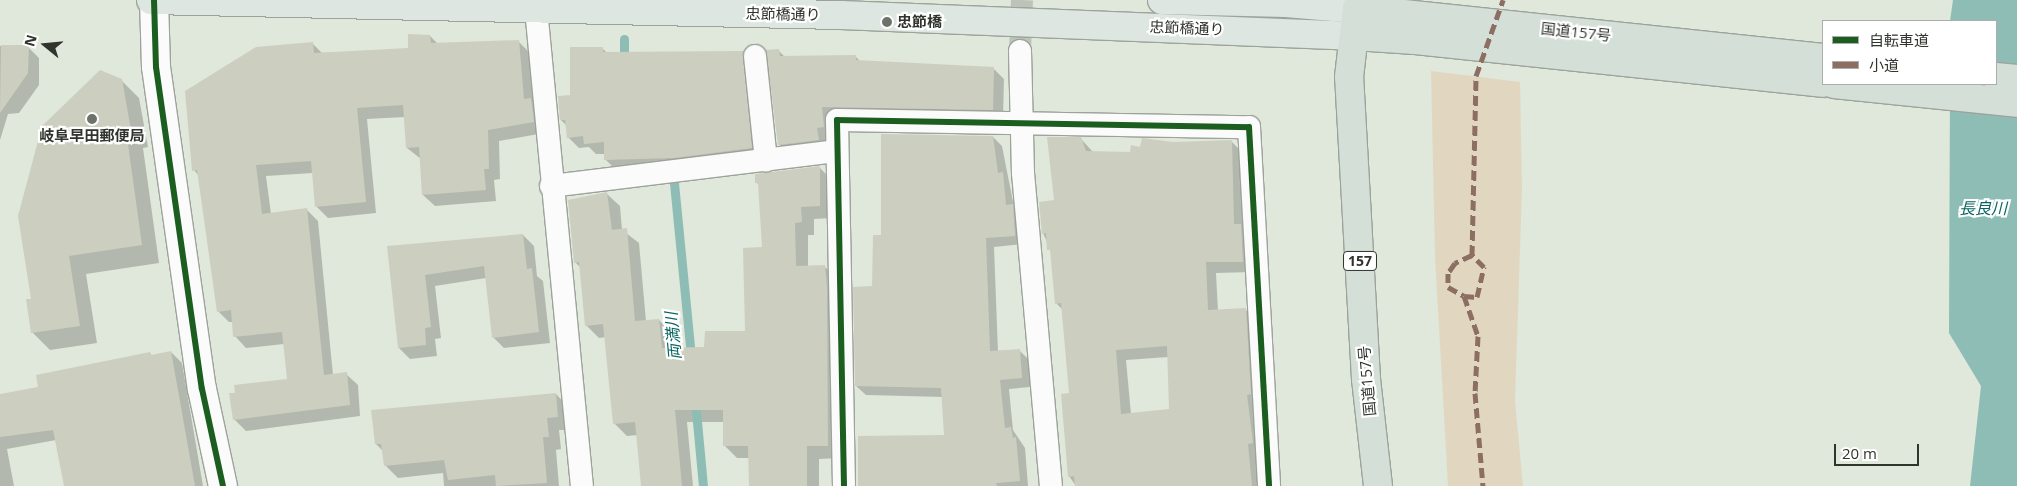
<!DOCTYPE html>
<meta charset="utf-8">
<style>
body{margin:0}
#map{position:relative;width:2017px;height:486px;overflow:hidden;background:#e0e7db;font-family:"Open Sans","Noto Sans JP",sans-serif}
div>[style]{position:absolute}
.green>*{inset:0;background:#e1d7c1}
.water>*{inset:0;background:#8ebdb6}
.shadow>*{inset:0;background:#0003}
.stream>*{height:9px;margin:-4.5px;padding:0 4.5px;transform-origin:4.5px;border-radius:4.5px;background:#8ebdb6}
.building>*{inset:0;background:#cccfc0}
.minor-tunnel>*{height:22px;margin-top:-11px;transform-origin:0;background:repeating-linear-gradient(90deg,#bdc3b8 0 22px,transparent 0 33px)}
.roads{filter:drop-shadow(1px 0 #9da39a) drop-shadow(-1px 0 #9da39a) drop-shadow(0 1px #9da39a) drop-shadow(0 -1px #9da39a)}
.minor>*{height:22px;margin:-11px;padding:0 11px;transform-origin:11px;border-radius:11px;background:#fafbfa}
.tertiary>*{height:28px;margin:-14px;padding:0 14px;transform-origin:14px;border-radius:14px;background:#fafbfa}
.primary>*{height:28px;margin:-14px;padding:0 14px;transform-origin:14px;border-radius:14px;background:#dde6e1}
.trunk>*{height:28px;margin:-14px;padding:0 14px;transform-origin:14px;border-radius:14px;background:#d4dfd8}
.quiet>*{height:5px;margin-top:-2.5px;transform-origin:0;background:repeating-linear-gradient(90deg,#8d6e63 0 10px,transparent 0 15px)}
.cycleway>*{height:6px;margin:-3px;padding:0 3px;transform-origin:3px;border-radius:3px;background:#1b5e20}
.dots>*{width:14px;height:14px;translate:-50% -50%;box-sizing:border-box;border:2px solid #fff;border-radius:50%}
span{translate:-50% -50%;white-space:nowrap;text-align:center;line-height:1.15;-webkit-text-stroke:4.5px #fff;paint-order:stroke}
.shield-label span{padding:1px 4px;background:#fff;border:1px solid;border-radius:4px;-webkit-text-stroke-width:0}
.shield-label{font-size:14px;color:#30342c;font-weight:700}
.street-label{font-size:15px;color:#30342c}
.poi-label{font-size:15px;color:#30342c;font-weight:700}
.left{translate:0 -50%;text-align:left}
.water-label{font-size:16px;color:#066560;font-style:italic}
.legend{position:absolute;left:1822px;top:20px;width:175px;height:65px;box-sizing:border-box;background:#fff;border:1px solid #acaeab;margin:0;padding:6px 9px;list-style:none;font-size:15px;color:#30342c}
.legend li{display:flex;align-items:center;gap:10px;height:25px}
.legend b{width:25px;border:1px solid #acaeab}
.north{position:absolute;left:20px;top:20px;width:50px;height:50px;-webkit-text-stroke:4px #fff;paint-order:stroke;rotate:287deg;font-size:14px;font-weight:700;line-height:20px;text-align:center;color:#30342c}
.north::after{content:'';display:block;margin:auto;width:18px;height:22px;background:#30342c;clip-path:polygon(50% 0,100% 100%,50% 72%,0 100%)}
.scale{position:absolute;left:1834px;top:444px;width:85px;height:22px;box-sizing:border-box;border:2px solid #30342c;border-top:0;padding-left:6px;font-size:15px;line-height:18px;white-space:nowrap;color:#30342c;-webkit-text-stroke:4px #fff;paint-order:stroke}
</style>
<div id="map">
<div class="green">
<div style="clip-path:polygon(1431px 71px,1520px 82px,1522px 189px,1515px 401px,1523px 486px,1448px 486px,1435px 257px)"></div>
</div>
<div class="water">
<div style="clip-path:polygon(1953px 0,2017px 0,2017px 486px,1970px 486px,1981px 386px,1949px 333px,1950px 84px,1996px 84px,1996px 21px,1950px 21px)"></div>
</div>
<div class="shadow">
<div style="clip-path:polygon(430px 36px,438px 44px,519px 42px,530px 53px,534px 102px,542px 111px,544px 133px,499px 141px,500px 179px,494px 180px,496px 201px,435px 206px,423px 195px,421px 159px,407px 148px,405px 117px,367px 119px,376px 213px,328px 218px,316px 206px,313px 173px,266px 176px,271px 214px,307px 210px,318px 221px,333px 375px,346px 374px,358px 385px,360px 416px,246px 431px,234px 419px,288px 380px,284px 344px,246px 348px,235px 336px,233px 322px,229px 322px,218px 311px,199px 176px,194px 170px,312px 43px,322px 53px,409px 49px)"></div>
<div style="clip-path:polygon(0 46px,28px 47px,39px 58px,39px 85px,19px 113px,8px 114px,0 140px)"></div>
<div style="clip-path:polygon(603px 49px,607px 53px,742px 52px,753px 63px,762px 159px,616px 170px,605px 159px,605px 154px,596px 154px,589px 147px,579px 148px,568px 137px,567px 126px,561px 120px,571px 96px)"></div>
<div style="clip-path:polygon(778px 50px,786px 58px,856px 57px,861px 62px,994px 69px,1004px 79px,1003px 119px,831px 116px,828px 150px,789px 155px,779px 144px)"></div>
<div style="clip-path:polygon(121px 80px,139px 98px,148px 147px,143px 148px,159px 263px,86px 274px,97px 343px,50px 350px,32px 332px,32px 300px)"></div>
<div style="clip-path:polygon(993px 137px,1002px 146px,1014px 207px,1021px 214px,1024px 244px,994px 247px,998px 352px,1019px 350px,1028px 359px,1030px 387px,1009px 389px,1013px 430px,1025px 448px,1028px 486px,860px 486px,946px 436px,943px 397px,866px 395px,856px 386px,882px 236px)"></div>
<div style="clip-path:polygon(evenodd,1081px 139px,1093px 152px,1131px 154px,1141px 148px,1173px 143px,1231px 141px,1242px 152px,1253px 272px,1216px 273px,1218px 311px,1245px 309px,1256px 320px,1261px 486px,1076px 486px,1069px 476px,1071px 394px,1063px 310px,1056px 303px,1052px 253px,1043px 233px,1081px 139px,1168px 357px,1170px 410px,1131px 414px,1126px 360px,1168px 357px)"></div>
<div style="clip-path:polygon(820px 168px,832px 180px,832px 218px,814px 219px,814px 235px,808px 235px,808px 267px,825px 267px,838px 279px,840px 458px,819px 459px,819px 486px,750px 486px,750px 458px,737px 458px,724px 445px,724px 422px,687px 422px,693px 486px,642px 486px,638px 435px,627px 436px,614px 423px,606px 337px,599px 338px,586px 325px,581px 268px,575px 262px,607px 194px,620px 206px,622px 230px,639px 243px,646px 321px,659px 320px,672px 333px,673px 349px,706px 348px,746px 333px,763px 249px,760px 186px,756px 182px)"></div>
<div style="clip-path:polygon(523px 235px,534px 246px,537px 276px,543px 281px,550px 343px,504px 348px,493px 337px,486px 278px,435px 286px,441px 338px,435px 339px,437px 356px,410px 359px,399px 348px,389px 248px)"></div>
<div style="clip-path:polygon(171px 352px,182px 363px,203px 486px,65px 486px,56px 440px,7px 449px,14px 486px,0 486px,0 395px,40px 388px,150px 353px,152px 356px)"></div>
<div style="clip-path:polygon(556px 394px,568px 407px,570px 430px,559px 430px,561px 449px,556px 450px,559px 486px,444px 486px,443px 473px,398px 478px,385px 465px,383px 451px,376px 444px)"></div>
</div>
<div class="stream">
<div style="left:624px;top:39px;width:23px;rotate:90deg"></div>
<div style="left:674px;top:183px;width:175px;rotate:84.4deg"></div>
<div style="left:695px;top:400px;width:86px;rotate:84.7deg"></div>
</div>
<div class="building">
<div style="clip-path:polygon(408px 34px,430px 35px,431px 43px,519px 40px,524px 99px,531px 98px,534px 122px,488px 130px,489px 169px,484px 169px,486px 190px,422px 195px,419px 147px,406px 148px,403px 105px,357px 108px,366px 202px,315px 207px,311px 161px,256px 165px,262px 214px,307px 208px,324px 375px,347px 372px,350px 405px,233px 420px,229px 393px,235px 393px,234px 385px,287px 379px,282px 332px,233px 337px,231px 310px,217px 312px,197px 170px,192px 171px,185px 91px,256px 47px,313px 42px,314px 53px,408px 48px)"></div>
<div style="clip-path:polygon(1px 45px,29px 45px,28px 73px,0 113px)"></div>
<div style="clip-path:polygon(570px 47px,603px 47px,603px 52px,743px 51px,752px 148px,674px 158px,604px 160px,604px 142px,584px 144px,583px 136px,567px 138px,565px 120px,560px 120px,558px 96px,570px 95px)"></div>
<div style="clip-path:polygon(779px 49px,780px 56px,856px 55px,856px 60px,994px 67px,993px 110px,822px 107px,824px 127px,817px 128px,819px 140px,778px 145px,766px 50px)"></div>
<div style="clip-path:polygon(100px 70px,122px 79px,131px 130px,126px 130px,142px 245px,69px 256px,80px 326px,31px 333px,26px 299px,31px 299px,18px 216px,42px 126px)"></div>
<div style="clip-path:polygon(881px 134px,993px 136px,998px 173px,1003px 172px,1006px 205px,1013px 204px,1015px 236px,986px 238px,990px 351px,1020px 349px,1022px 378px,1000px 380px,1005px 428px,1011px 427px,1013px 438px,1016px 437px,1020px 481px,996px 483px,997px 486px,858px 486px,858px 436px,944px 435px,941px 388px,855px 386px,853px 287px,872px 286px,873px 235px,881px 235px)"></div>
<div style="clip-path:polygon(evenodd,1047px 137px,1081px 137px,1086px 151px,1130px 152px,1131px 145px,1140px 147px,1142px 138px,1173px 142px,1232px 140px,1234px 224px,1241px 224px,1243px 262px,1206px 262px,1208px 310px,1246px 308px,1251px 394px,1247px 395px,1253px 443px,1248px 444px,1252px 486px,1075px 486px,1074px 476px,1068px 477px,1061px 394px,1069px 393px,1061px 303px,1055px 304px,1050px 250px,1047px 250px,1046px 233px,1042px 234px,1039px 202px,1054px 200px,1047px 137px,1167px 346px,1169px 409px,1121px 414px,1116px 350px,1167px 346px)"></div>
<div style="clip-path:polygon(820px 166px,820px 206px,801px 207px,802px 222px,795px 223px,796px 266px,825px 265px,827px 288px,828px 446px,807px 446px,807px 486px,749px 486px,748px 446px,723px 446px,723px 410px,675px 410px,682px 486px,641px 486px,635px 422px,613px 424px,603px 324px,585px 326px,579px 262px,574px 263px,568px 200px,607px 192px,612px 230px,627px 228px,635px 321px,659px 319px,662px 348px,704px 347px,705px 331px,745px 331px,743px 248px,762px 247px,758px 183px,755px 183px,755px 174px)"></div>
<div style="clip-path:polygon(523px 234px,527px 269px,532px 268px,539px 332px,492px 338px,484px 266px,425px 275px,431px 327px,425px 328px,426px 345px,398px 348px,387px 246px)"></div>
<div style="clip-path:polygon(171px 351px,195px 486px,64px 486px,53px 430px,0 437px,0 394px,38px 387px,36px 375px,150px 352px,151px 355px)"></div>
<div style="clip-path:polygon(556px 393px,558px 417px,547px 418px,549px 437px,543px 437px,547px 483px,496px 486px,495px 475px,448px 480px,444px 460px,384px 466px,381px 444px,375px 444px,371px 410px)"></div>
</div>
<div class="minor-tunnel">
<div style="left:1020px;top:51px;width:51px;rotate:-87.8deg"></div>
</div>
<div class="roads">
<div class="minor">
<div style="left:536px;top:9px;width:479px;rotate:84.5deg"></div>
<div style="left:1020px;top:51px;width:122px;rotate:88.6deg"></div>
<div style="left:1023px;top:173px;width:314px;rotate:84.9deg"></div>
<div style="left:755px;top:56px;width:105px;rotate:84deg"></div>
<div style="left:551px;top:186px;width:288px;rotate:-7deg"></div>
<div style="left:844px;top:486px;width:366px;rotate:-91.1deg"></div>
<div style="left:837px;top:120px;width:412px;rotate:1deg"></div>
<div style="left:1249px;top:127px;width:360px;rotate:86.8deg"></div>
</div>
<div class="tertiary">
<div style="left:154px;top:0;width:67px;rotate:88.3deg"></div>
<div style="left:156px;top:67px;width:325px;rotate:81.9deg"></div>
<div style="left:202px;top:389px;width:99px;rotate:77.8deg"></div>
</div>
<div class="primary">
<div style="left:151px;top:0;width:690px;rotate:1.25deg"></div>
<div style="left:841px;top:15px;width:513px;rotate:2.34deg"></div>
<div style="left:1162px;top:0;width:124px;rotate:1.4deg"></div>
<div style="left:1286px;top:3px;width:94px;rotate:4.9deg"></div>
</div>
<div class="trunk">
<div style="left:1354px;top:36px;width:61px;rotate:3.8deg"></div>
<div style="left:1415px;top:40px;width:410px;rotate:6deg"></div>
<div style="left:1996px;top:77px;width:21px;rotate:5deg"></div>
<div style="left:1834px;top:84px;width:184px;rotate:5.9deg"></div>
<div style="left:1378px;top:486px;width:108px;rotate:-96.4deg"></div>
<div style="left:1366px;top:379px;width:302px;rotate:-93.2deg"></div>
<div style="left:1349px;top:77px;width:68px;rotate:-83.3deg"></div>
<div style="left:1357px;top:9px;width:469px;rotate:6deg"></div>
</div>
</div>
<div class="quiet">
<div style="left:1472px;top:255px;width:19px;rotate:155deg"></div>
<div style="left:1455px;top:263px;width:12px;rotate:125deg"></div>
<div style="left:1448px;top:273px;width:14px;rotate:90deg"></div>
<div style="left:1448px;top:287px;width:18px;rotate:29deg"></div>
<div style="left:1464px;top:296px;width:13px;rotate:4deg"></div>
<div style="left:1477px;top:297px;width:31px;rotate:-77deg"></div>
<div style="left:1484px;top:267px;width:17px;rotate:-135deg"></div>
<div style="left:1472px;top:255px;width:179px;rotate:-88.7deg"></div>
<div style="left:1476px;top:76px;width:81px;rotate:-70.4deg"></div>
<div style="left:1464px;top:296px;width:42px;rotate:70.7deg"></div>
<div style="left:1478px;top:336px;width:57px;rotate:93deg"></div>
<div style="left:1475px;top:393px;width:93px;rotate:85.1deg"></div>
</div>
<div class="cycleway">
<div style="left:154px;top:0;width:67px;rotate:88.3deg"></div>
<div style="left:156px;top:67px;width:325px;rotate:81.9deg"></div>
<div style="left:202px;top:389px;width:99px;rotate:77.8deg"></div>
<div style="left:844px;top:486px;width:366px;rotate:-91.1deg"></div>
<div style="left:837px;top:120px;width:412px;rotate:1deg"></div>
<div style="left:1249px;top:127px;width:360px;rotate:86.8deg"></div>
</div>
<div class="dots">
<div style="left:887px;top:22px;background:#6e7369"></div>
<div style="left:92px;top:119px;background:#6e7369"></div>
</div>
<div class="shield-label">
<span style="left:1360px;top:261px">157</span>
</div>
<div class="street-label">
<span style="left:783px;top:14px;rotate:1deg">忠節橋通り</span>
<span style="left:1187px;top:28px;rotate:2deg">忠節橋通り</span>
<span style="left:1576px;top:32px;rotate:6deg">国道157号</span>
<span style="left:1367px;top:381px;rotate:-95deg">国道157号</span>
</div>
<div class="poi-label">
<span class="left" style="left:897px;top:22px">忠節橋</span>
<span style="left:92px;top:136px">岐阜早田郵便局</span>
</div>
<div class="water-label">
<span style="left:1983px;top:208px">長良川</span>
<span style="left:673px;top:336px;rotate:-95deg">両満川</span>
</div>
<ul class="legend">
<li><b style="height:6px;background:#1b5e20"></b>自転車道</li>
<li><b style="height:6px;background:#8d6e63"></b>小道</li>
</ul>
<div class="north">N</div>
<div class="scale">20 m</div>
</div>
